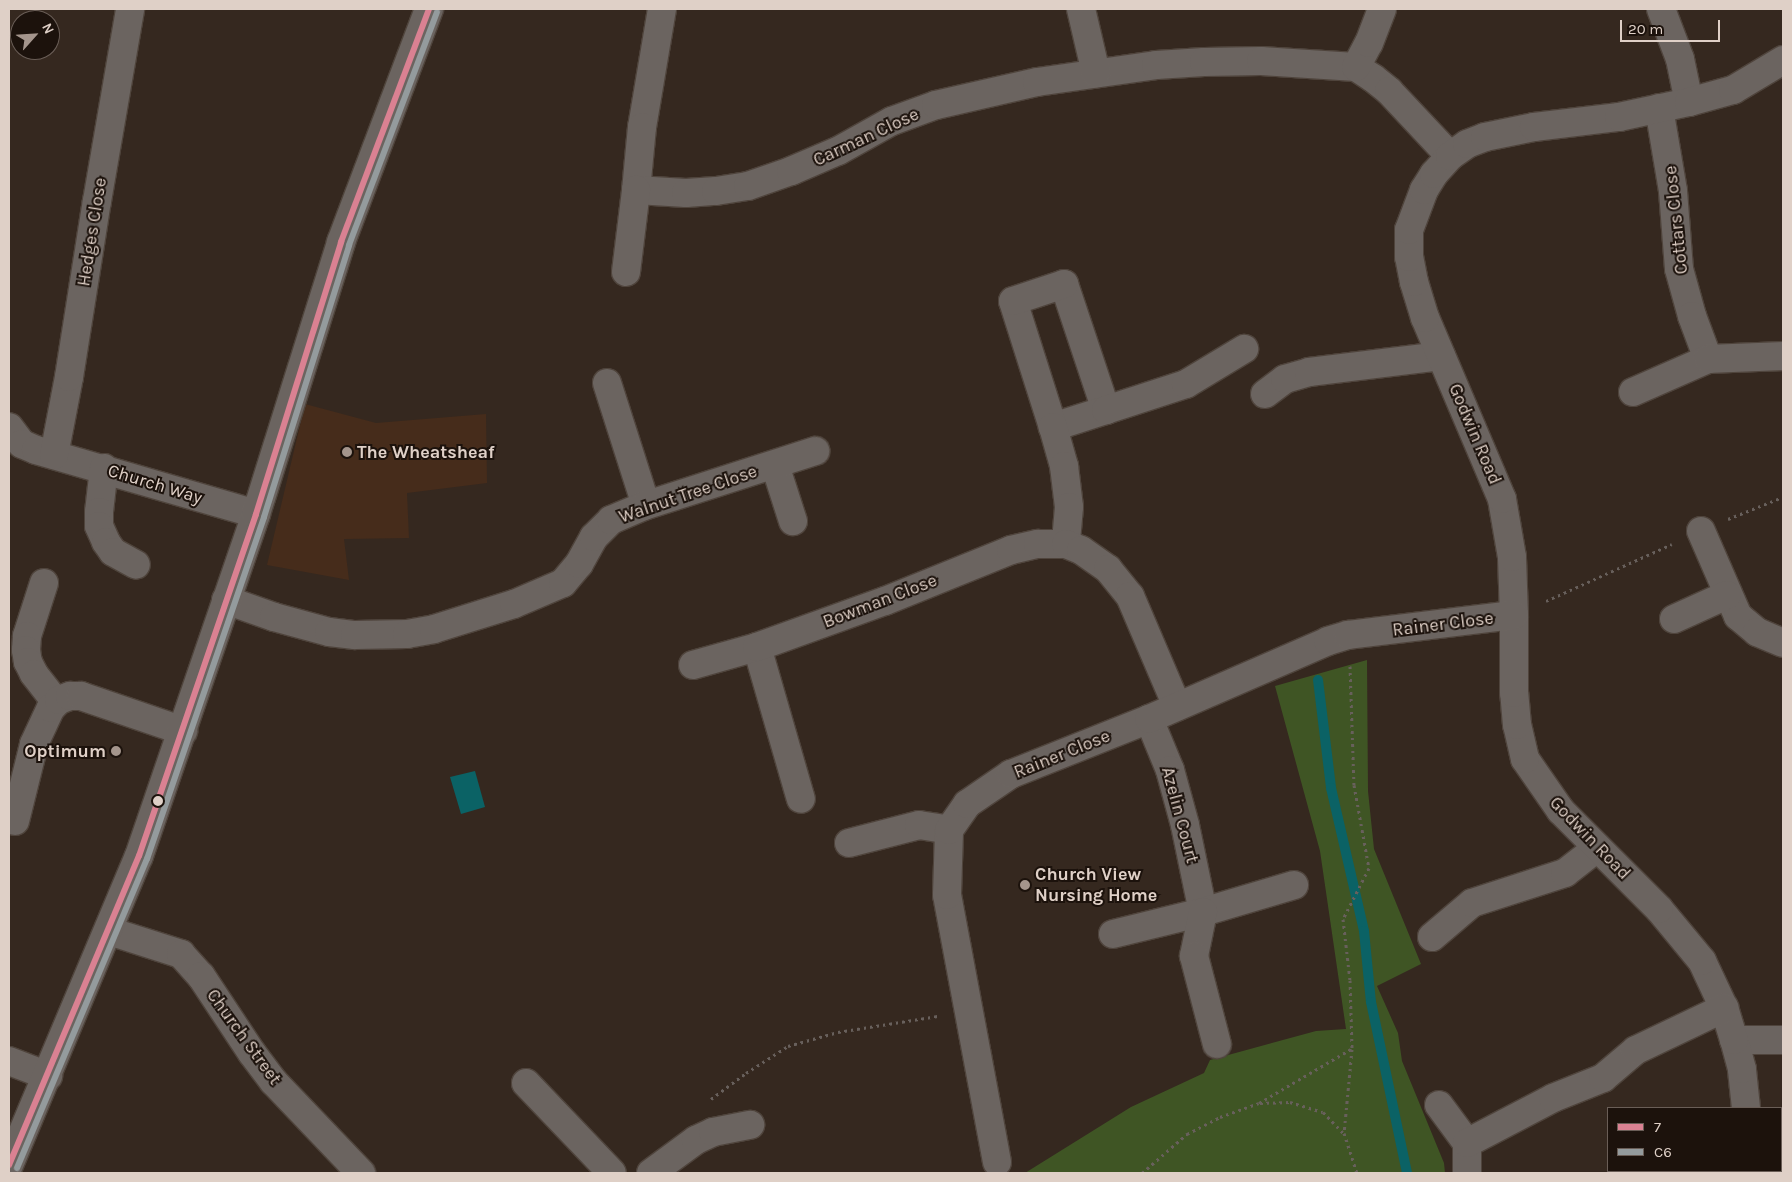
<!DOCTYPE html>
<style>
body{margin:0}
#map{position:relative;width:1792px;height:1182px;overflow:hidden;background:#35281f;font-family:Karla,sans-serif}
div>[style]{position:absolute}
.built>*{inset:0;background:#462c1b}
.green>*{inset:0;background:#3f5524}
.water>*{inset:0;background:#0b6265}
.stream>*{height:10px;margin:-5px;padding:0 5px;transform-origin:5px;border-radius:5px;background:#0b6265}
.path>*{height:3px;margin-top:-1.5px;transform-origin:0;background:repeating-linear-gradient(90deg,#68605c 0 2.5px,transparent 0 6.5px)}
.roads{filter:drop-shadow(1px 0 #4f443c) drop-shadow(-1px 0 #4f443c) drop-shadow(0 1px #4f443c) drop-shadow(0 -1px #4f443c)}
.minor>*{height:28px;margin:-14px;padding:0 14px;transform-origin:14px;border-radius:14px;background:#6b6460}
.bus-1>*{height:6px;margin:-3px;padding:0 3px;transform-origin:3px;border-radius:3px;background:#da8192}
.bus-2>*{height:6px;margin:-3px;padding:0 3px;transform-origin:3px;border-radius:3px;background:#949b9d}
.dots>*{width:14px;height:14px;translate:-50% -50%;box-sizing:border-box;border:2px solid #1c120c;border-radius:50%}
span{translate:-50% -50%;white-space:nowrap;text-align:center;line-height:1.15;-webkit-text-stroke:4px #1c120c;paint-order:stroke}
.street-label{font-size:18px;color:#dfd0c7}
.poi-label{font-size:18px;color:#dfd0c7;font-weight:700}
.left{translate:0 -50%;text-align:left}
.right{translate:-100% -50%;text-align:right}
.frame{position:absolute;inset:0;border:10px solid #dfd0c7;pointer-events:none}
.legend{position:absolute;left:1607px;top:1107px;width:175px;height:65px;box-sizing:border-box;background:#1c120c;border:1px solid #6a5e57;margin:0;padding:6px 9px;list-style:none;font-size:15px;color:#dfd0c7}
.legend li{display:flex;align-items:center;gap:10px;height:25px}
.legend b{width:25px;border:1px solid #6a5e57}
.north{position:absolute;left:10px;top:10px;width:50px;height:50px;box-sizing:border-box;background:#1c120c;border:1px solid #6a5e57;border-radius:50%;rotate:64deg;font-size:14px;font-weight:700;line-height:20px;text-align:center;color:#dfd0c7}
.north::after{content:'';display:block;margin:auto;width:18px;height:22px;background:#a4958c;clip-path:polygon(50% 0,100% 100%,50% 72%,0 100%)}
.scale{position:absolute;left:1620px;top:20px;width:100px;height:22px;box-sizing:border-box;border:2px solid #dfd0c7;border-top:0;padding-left:6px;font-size:15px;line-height:18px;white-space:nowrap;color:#dfd0c7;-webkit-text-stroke:4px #1c120c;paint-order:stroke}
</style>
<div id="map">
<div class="built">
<div style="clip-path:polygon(305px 404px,376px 423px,486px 414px,487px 483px,407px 493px,409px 538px,344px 539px,349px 580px,267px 565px)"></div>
</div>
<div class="green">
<div style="clip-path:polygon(1367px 660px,1368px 791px,1374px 849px,1421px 964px,1377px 986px,1398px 1033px,1402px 1061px,1444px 1163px,1445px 1173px,1025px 1173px,1131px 1107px,1204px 1073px,1210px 1060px,1316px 1031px,1346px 1029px,1320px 851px,1275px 686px)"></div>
</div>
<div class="water">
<div style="clip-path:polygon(475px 771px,485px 807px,461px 814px,450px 777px)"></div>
</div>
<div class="stream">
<div style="left:1318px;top:680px;width:109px;rotate:83.1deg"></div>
<div style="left:1331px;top:788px;width:147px;rotate:77deg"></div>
<div style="left:1364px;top:931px;width:71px;rotate:84.4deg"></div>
<div style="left:1371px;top:1002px;width:175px;rotate:78.1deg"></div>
</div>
<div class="path">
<div style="left:1728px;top:519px;width:59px;rotate:-21.8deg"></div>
<div style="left:1546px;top:601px;width:138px;rotate:-24.3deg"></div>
<div style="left:1350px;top:666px;width:119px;rotate:88.1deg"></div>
<div style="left:1354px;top:785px;width:84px;rotate:79.8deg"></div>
<div style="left:1369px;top:868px;width:57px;rotate:117deg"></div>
<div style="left:1343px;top:919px;width:61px;rotate:83.5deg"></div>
<div style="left:1350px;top:980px;width:69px;rotate:88.3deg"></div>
<div style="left:1352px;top:1049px;width:84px;rotate:95.4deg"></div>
<div style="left:1344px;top:1133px;width:42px;rotate:72deg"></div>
<div style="left:711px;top:1099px;width:44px;rotate:-36.6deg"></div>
<div style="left:746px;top:1073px;width:50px;rotate:-32.7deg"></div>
<div style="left:788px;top:1046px;width:52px;rotate:-15.6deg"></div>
<div style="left:838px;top:1032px;width:101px;rotate:-9.1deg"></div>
<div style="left:1260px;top:1103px;width:30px;rotate:-2deg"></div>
<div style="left:1290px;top:1102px;width:34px;rotate:17deg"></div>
<div style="left:1323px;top:1112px;width:29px;rotate:46deg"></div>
<div style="left:1142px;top:1173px;width:60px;rotate:-40.9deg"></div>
<div style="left:1187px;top:1134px;width:37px;rotate:-27deg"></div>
<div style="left:1220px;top:1117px;width:41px;rotate:-19.7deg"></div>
<div style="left:1259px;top:1103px;width:107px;rotate:-30.4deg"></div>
</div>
<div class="roads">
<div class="minor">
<div style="left:662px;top:9px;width:120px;rotate:99.6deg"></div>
<div style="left:642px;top:127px;width:63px;rotate:95.4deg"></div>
<div style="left:636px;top:190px;width:50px;rotate:3.4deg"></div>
<div style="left:686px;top:193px;width:30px;rotate:-4deg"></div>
<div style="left:716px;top:191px;width:32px;rotate:-9deg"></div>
<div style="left:748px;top:186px;width:46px;rotate:-19.2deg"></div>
<div style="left:791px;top:171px;width:51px;rotate:-23.1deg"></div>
<div style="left:838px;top:151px;width:62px;rotate:-29.1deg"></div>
<div style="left:892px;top:121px;width:47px;rotate:-20deg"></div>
<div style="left:936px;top:105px;width:104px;rotate:-12.8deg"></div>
<div style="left:1037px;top:82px;width:120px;rotate:-8.1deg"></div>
<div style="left:1156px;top:65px;width:48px;rotate:-3.6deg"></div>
<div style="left:1204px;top:62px;width:57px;rotate:-1deg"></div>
<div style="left:1261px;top:61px;width:95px;rotate:3.6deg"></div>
<div style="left:1356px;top:67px;width:20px;rotate:33deg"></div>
<div style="left:1373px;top:78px;width:21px;rotate:39deg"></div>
<div style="left:1389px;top:91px;width:89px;rotate:46.8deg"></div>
<div style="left:1081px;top:9px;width:66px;rotate:76.8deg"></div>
<div style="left:1661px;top:9px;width:53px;rotate:69.2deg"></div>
<div style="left:1680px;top:59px;width:44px;rotate:78.2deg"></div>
<div style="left:1356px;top:67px;width:27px;rotate:-62deg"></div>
<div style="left:1369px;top:43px;width:36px;rotate:-69deg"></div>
<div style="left:1659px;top:108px;width:84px;rotate:80.4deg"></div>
<div style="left:1673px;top:191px;width:78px;rotate:85.6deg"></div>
<div style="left:1679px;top:269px;width:49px;rotate:74.5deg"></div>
<div style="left:1692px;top:316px;width:46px;rotate:69.6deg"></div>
<div style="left:626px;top:272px;width:83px;rotate:-83deg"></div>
<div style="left:1064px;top:284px;width:133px;rotate:71.6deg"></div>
<div style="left:1106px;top:410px;width:56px;rotate:162.2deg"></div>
<div style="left:1053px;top:427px;width:132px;rotate:-107.6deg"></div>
<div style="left:1013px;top:301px;width:54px;rotate:-18.4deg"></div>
<div style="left:607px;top:383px;width:128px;rotate:72.3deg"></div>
<div style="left:1633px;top:392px;width:82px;rotate:-23.7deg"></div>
<div style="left:1708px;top:359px;width:75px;rotate:-2.3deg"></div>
<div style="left:1265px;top:394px;width:25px;rotate:-37deg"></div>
<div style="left:1285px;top:379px;width:25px;rotate:-16deg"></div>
<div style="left:1309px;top:372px;width:133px;rotate:-6.9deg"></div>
<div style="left:1106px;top:410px;width:84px;rotate:-18deg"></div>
<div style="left:1186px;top:384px;width:68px;rotate:-31.1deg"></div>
<div style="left:9px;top:427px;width:21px;rotate:53deg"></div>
<div style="left:22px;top:444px;width:15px;rotate:23deg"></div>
<div style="left:36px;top:450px;width:229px;rotate:16.2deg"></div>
<div style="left:1053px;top:427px;width:41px;rotate:74.2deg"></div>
<div style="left:1064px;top:466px;width:41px;rotate:83deg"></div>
<div style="left:1069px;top:507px;width:37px;rotate:95deg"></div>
<div style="left:54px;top:455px;width:79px;rotate:-79.1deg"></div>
<div style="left:69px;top:377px;width:178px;rotate:-81deg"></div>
<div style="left:97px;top:201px;width:195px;rotate:-80.2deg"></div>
<div style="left:775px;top:465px;width:59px;rotate:72.2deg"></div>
<div style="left:104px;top:468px;width:44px;rotate:96.5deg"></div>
<div style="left:99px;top:512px;width:14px;rotate:90deg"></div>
<div style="left:99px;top:526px;width:17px;rotate:66deg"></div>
<div style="left:106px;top:542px;width:12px;rotate:55deg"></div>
<div style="left:113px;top:552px;width:26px;rotate:29deg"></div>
<div style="left:1701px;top:531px;width:93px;rotate:66.5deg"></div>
<div style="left:1738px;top:616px;width:25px;rotate:40deg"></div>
<div style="left:1757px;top:632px;width:28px;rotate:23deg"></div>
<div style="left:44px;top:583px;width:56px;rotate:107.8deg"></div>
<div style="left:27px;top:636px;width:14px;rotate:94deg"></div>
<div style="left:26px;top:650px;width:12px;rotate:81deg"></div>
<div style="left:28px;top:662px;width:13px;rotate:63deg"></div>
<div style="left:34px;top:674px;width:36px;rotate:52deg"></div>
<div style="left:226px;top:600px;width:51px;rotate:19.5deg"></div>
<div style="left:274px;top:617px;width:57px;rotate:15.3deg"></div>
<div style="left:329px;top:632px;width:26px;rotate:7deg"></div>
<div style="left:355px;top:635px;width:52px;rotate:-1.1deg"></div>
<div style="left:407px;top:634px;width:27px;rotate:-10deg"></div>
<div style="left:434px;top:629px;width:84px;rotate:-17.4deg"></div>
<div style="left:514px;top:604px;width:53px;rotate:-23.2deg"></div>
<div style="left:563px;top:583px;width:25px;rotate:-50deg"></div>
<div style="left:579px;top:564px;width:31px;rotate:-61deg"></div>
<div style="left:594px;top:537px;width:24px;rotate:-45deg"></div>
<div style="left:611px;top:520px;width:36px;rotate:-23deg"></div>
<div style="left:644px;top:506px;width:180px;rotate:-17.8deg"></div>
<div style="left:1674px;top:619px;width:58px;rotate:-24.4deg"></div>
<div style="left:757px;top:647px;width:158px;rotate:73.9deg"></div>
<div style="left:693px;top:665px;width:66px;rotate:-15.7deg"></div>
<div style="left:757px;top:647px;width:136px;rotate:-19.8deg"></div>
<div style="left:885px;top:601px;width:136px;rotate:-22deg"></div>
<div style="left:1011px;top:550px;width:28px;rotate:-13deg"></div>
<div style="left:1038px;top:544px;width:28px"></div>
<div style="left:1066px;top:544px;width:16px;rotate:22deg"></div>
<div style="left:1081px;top:550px;width:33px;rotate:35deg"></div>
<div style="left:1108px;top:569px;width:35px;rotate:51deg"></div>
<div style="left:1130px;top:596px;width:120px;rotate:66.9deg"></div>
<div style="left:1149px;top:719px;width:55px;rotate:67.6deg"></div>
<div style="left:1170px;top:770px;width:57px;rotate:74.7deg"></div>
<div style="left:1185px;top:825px;width:89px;rotate:78.3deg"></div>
<div style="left:1203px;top:912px;width:95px;rotate:-16.5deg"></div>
<div style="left:15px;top:821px;width:79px;rotate:-76.1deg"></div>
<div style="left:34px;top:744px;width:40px;rotate:-65deg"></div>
<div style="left:51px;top:708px;width:11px;rotate:-45deg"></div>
<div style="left:59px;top:700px;width:12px;rotate:-20deg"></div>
<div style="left:70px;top:696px;width:11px"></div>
<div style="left:81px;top:696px;width:108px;rotate:18.9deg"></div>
<div style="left:849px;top:843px;width:72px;rotate:-14.4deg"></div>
<div style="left:919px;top:825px;width:30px;rotate:9deg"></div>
<div style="left:109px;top:931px;width:76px;rotate:17.7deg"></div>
<div style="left:181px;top:954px;width:30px;rotate:48deg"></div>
<div style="left:201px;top:976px;width:92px;rotate:56.5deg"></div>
<div style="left:252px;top:1053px;width:36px;rotate:53deg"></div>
<div style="left:274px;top:1082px;width:126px;rotate:46.3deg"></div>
<div style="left:1113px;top:934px;width:93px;rotate:-13.7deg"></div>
<div style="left:1203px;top:912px;width:45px;rotate:101.6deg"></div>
<div style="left:1194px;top:956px;width:91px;rotate:75.4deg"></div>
<div style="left:1432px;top:937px;width:52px;rotate:-40.4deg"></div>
<div style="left:1472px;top:903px;width:98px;rotate:-17.9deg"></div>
<div style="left:1565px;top:873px;width:41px;rotate:-38deg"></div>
<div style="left:1734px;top:1040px;width:49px"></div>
<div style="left:9px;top:1061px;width:42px;rotate:21deg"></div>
<div style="left:526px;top:1083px;width:124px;rotate:46.3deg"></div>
<div style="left:1439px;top:1105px;width:47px;rotate:53.6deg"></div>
<div style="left:1746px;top:1108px;width:39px;rotate:-96deg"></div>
<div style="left:1742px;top:1069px;width:30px;rotate:-105deg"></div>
<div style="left:1734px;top:1040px;width:34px;rotate:-107deg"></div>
<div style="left:1724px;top:1008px;width:52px;rotate:-115.1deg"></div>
<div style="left:1702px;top:961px;width:67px;rotate:-129.6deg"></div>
<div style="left:1659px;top:909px;width:139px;rotate:-135deg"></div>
<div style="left:1561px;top:811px;width:63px;rotate:-124.7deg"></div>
<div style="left:1525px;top:759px;width:35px;rotate:-103deg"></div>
<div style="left:1517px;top:725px;width:32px;rotate:-95deg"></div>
<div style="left:1514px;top:693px;width:78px;rotate:-90deg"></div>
<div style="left:1514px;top:615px;width:58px;rotate:-92deg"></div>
<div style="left:1512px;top:557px;width:59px;rotate:-99.8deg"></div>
<div style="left:1502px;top:499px;width:197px;rotate:-113deg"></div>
<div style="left:1425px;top:318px;width:38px;rotate:-107deg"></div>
<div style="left:1414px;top:282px;width:25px;rotate:-101deg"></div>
<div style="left:1409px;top:257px;width:27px;rotate:-90deg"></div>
<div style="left:1409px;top:230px;width:43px;rotate:-69.4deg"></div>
<div style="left:1424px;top:190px;width:19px;rotate:-58deg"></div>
<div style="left:1434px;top:174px;width:24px;rotate:-48deg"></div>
<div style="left:1450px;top:156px;width:21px;rotate:-35deg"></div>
<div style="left:1467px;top:144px;width:19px;rotate:-21deg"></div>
<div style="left:1485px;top:137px;width:50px;rotate:-11.5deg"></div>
<div style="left:1534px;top:127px;width:86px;rotate:-6.7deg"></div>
<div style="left:1619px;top:117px;width:72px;rotate:-12.1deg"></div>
<div style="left:1689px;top:102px;width:46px;rotate:-15.3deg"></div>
<div style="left:1733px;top:90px;width:58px;rotate:-31deg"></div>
<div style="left:997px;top:1162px;width:272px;rotate:-100.6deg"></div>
<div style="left:947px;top:895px;width:65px;rotate:-88.2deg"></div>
<div style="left:949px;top:830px;width:32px;rotate:-55deg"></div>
<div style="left:967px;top:804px;width:53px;rotate:-34.3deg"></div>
<div style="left:1011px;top:774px;width:149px;rotate:-21.7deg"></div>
<div style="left:1149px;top:719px;width:195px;rotate:-23.5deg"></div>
<div style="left:1328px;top:641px;width:21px;rotate:-17deg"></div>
<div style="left:1348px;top:635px;width:167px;rotate:-6.9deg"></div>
<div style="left:9px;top:1165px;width:335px;rotate:-67.2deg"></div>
<div style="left:139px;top:856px;width:361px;rotate:-71.1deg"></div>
<div style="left:256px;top:514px;width:285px;rotate:-72.6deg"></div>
<div style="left:341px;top:242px;width:249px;rotate:-69.3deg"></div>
<div style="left:1768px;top:1171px;width:3px;rotate:45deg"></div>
<div style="left:651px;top:1173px;width:56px;rotate:-36.3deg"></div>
<div style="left:696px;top:1140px;width:19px;rotate:-25deg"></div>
<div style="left:713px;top:1132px;width:38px;rotate:-11deg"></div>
<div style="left:1467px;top:1173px;width:30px;rotate:-90deg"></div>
<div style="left:1467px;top:1143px;width:97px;rotate:-27.6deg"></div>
<div style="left:1553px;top:1098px;width:54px;rotate:-21.8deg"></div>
<div style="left:1603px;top:1078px;width:43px;rotate:-40.3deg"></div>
<div style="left:1636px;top:1050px;width:98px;rotate:-25.5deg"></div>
</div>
</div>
<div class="bus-1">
<div style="left:9px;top:1165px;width:335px;rotate:-67.2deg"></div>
<div style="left:139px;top:856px;width:361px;rotate:-71.1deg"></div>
<div style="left:256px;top:514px;width:285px;rotate:-72.6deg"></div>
<div style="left:341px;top:242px;width:249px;rotate:-69.3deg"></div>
</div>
<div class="bus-2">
<div style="left:17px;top:1168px;width:335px;rotate:-67.2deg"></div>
<div style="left:147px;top:859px;width:361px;rotate:-71.1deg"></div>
<div style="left:264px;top:517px;width:285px;rotate:-72.6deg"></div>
<div style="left:349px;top:245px;width:249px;rotate:-69.3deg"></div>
</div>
<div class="dots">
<div style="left:347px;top:452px;background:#a4958c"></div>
<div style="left:116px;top:751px;background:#a4958c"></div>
<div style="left:158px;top:801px;background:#dfd0c7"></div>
<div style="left:1025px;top:885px;background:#a4958c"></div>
</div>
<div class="street-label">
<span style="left:866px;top:137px;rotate:-25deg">Carman Close</span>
<span style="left:1676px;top:220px;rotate:-96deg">Cottars Close</span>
<span style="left:92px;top:232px;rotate:-81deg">Hedges Close</span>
<span style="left:1475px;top:434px;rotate:67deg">Godwin Road</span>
<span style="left:155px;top:484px;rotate:17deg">Church Way</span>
<span style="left:688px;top:494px;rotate:-19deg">Walnut Tree Close</span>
<span style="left:880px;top:601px;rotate:-21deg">Bowman Close</span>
<span style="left:1443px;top:624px;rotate:-7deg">Rainer Close</span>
<span style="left:1062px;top:754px;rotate:-22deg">Rainer Close</span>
<span style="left:1180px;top:815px;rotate:75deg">Azelin Court</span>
<span style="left:1590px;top:838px;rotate:46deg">Godwin Road</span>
<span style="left:244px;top:1037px;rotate:54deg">Church Street</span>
</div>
<div class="poi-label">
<span class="left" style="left:357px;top:452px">The Wheatsheaf</span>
<span class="right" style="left:106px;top:751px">Optimum</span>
<span class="left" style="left:1035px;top:885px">Church View<br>Nursing Home</span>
</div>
<div class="frame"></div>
<ul class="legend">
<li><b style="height:6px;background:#da8192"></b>7</li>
<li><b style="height:6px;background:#949b9d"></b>C6</li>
</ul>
<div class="north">N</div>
<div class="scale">20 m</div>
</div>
